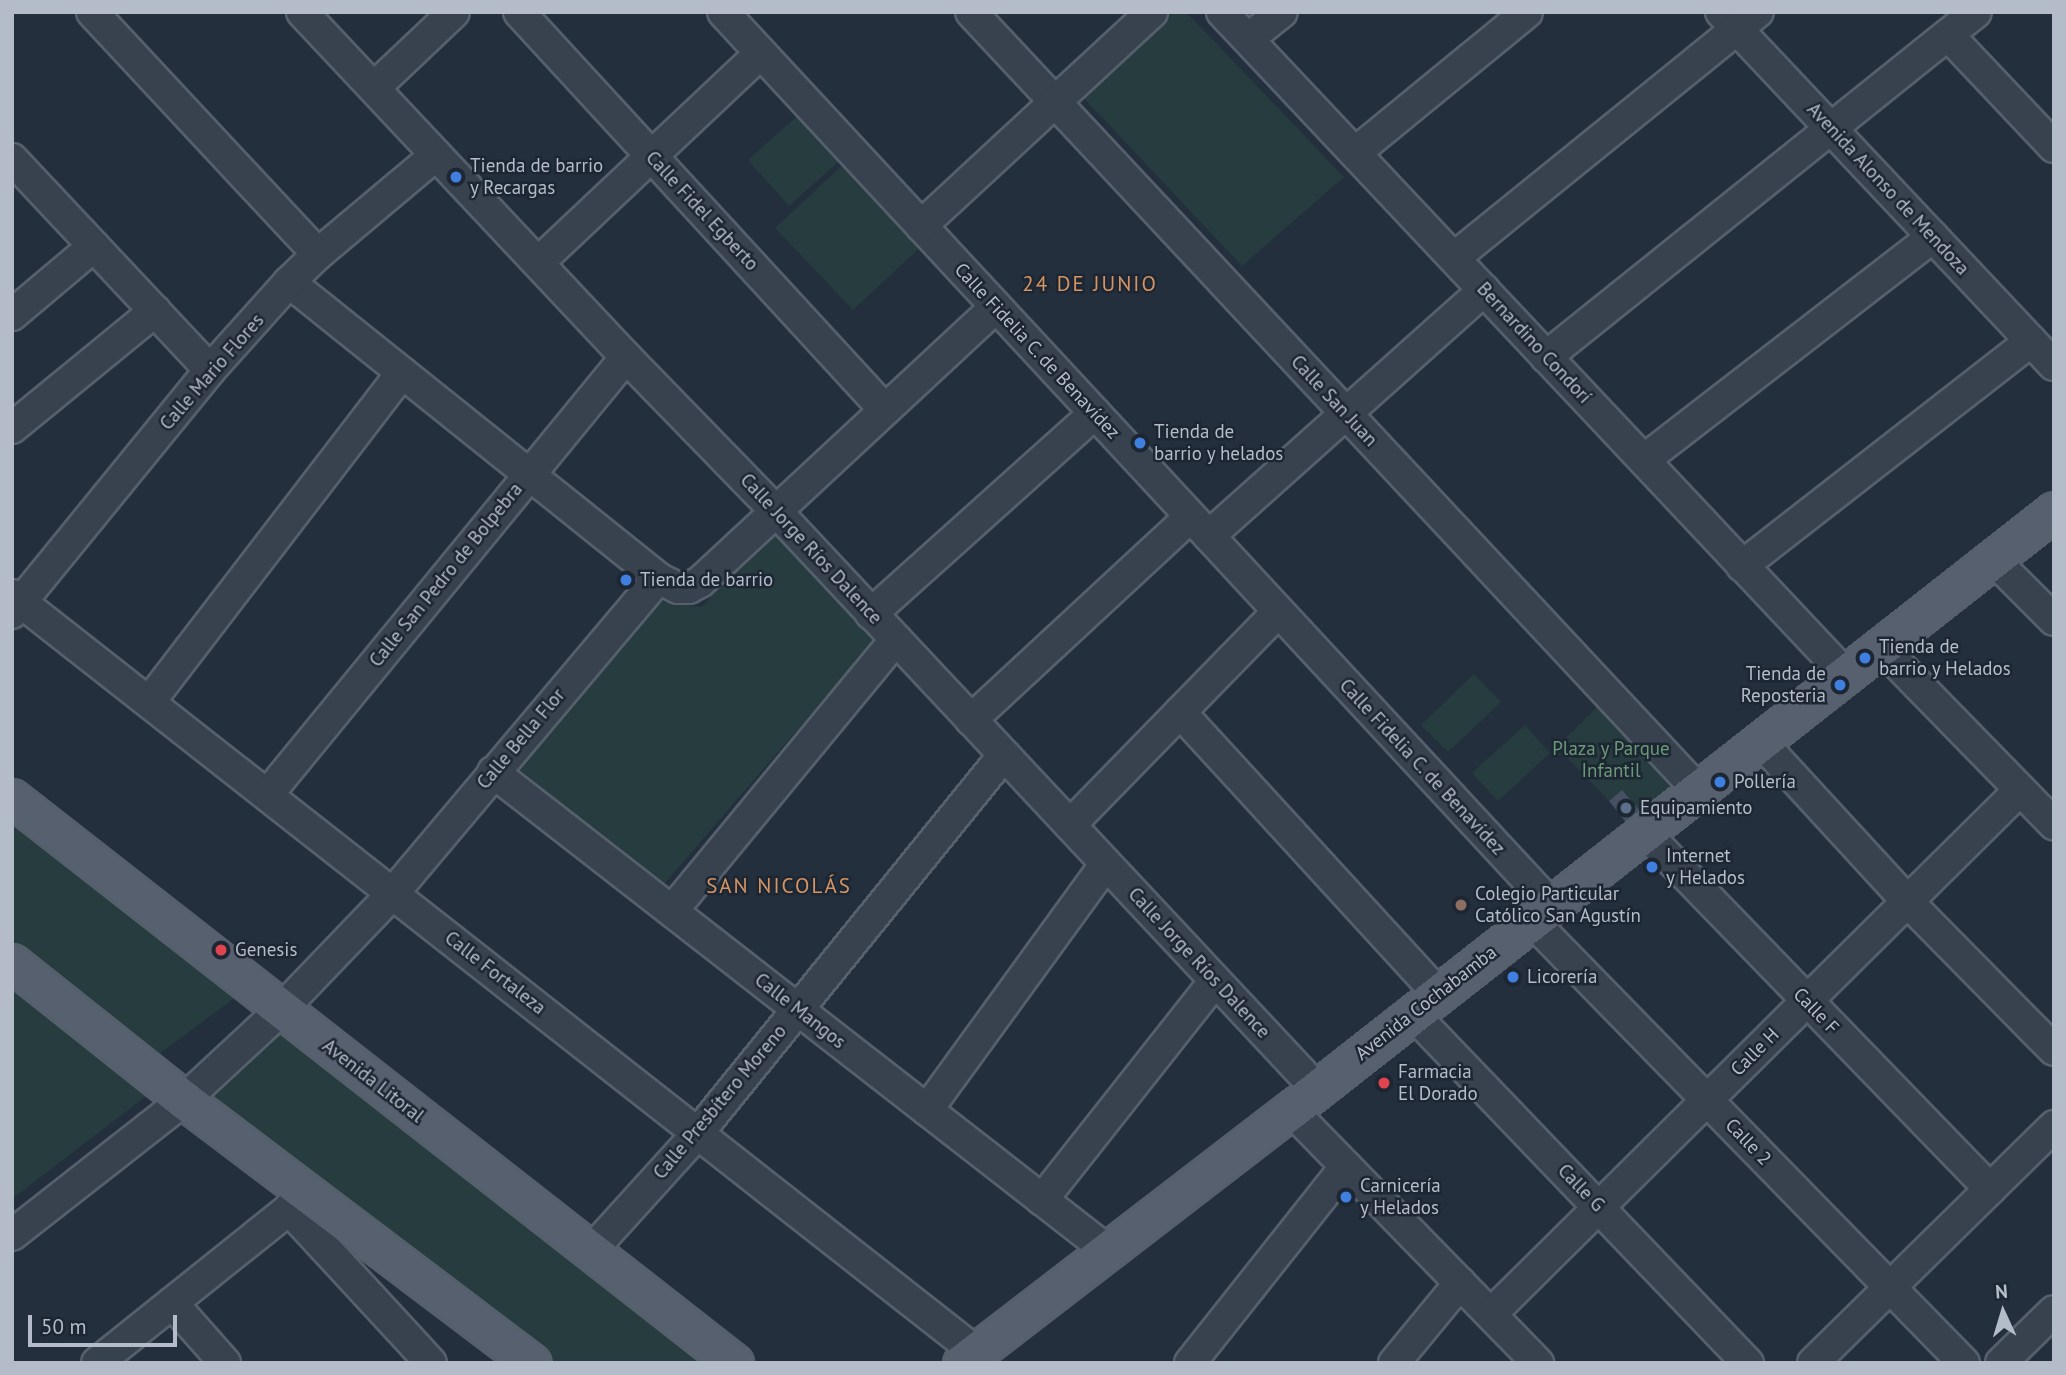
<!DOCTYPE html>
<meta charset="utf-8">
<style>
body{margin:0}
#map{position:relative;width:2066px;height:1375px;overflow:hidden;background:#242f3e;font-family:"PT Sans",sans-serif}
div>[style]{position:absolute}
.green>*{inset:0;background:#263c3f}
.building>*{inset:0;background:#455162}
.roads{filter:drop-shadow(2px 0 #565f6c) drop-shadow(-2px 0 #565f6c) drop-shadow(0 2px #565f6c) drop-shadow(0 -2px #565f6c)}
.minor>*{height:30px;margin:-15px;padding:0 15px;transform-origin:15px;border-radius:15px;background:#38414e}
.major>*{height:37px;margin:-18.5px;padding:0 18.5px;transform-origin:18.5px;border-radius:18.5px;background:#56606e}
.dots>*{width:19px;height:19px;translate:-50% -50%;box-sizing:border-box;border:4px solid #1d2633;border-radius:50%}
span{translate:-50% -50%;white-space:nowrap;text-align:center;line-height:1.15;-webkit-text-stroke:5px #1d2633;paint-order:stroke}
.poi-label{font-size:19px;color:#b4bcc9}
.left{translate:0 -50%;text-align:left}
.right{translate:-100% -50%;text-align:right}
.street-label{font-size:19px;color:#b4bcc9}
.park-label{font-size:19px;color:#6b9a76}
.neighbourhood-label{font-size:21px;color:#d59563;letter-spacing:2px}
.frame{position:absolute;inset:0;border:14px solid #b4bcc9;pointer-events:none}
.north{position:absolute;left:1968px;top:1277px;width:70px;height:70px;-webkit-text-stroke:5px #1d2633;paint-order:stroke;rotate:356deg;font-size:19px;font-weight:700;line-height:28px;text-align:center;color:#b4bcc9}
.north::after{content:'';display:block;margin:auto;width:24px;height:32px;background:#b4bcc9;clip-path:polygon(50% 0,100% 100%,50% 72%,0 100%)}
.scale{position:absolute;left:28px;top:1315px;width:149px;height:32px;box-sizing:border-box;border:4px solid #b4bcc9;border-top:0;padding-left:9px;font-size:21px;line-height:24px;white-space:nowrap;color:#b4bcc9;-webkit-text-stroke:5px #1d2633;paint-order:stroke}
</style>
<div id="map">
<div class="green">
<div style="clip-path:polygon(1164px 12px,1186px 12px,1344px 177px,1242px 266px,1078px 92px)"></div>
<div style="clip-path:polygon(816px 99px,857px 145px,789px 206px,748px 160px)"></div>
<div style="clip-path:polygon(860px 149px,938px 231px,853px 310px,775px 228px)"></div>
<div style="clip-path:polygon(774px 525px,874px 641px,658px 891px,513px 763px,650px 600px,702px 607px)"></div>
<div style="clip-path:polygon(1474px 674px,1501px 702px,1448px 752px,1421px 725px)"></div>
<div style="clip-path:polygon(1600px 704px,1675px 781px,1675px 788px,1643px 814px,1622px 790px,1609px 801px,1557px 747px)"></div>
<div style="clip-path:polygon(1525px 725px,1550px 753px,1498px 801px,1472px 773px)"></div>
<div style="clip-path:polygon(12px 818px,236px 997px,155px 1057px,12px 943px)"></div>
<div style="clip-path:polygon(12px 986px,149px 1094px,12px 1199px)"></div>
<div style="clip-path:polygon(280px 1025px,708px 1363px,554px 1363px,197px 1088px)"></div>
</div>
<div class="building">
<div style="clip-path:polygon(1622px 790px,1643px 814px,1629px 826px,1609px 801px)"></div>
</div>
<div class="roads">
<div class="minor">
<div style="left:92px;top:12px;width:331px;rotate:47deg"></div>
<div style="left:302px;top:12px;width:473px;rotate:46.8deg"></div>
<div style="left:626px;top:357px;width:214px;rotate:45.8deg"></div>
<div style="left:775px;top:510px;width:793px;rotate:46.89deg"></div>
<div style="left:519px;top:12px;width:539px;rotate:47.4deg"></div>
<div style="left:723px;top:12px;width:1218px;rotate:47.16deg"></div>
<div style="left:971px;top:12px;width:1065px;rotate:46.94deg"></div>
<div style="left:1222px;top:12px;width:909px;rotate:46.74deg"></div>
<div style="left:1721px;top:12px;width:485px;rotate:46.7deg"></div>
<div style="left:1948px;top:35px;width:154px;rotate:46.6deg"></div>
<div style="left:1248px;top:39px;width:43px;rotate:-38.5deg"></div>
<div style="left:374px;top:88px;width:110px;rotate:-43.5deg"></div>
<div style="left:1355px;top:153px;width:222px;rotate:-39.3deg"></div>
<div style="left:12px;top:159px;width:289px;rotate:46.8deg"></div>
<div style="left:921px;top:226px;width:315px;rotate:-42.8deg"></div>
<div style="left:1454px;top:258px;width:391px;rotate:-39deg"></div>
<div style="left:538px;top:263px;width:306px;rotate:-43.3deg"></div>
<div style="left:289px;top:282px;width:473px;rotate:38.7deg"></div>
<div style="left:12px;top:315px;width:107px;rotate:-40.1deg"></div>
<div style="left:1546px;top:357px;width:551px;rotate:-38.74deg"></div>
<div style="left:12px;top:428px;width:185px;rotate:-39.3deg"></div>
<div style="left:1644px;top:460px;width:365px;rotate:-37.7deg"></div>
<div style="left:1209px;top:536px;width:369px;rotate:-41.8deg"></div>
<div style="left:1993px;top:559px;width:86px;rotate:45deg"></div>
<div style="left:1742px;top:566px;width:366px;rotate:-37.9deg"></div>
<div style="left:12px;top:595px;width:1226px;rotate:38.14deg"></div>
<div style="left:12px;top:613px;width:313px;rotate:-50.8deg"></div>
<div style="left:210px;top:370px;width:118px;rotate:-48.1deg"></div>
<div style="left:289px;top:282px;width:40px;rotate:-44deg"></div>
<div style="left:318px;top:254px;width:154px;rotate:-40deg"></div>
<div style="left:871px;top:614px;width:301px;rotate:-41.9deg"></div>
<div style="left:1881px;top:647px;width:248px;rotate:45.7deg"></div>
<div style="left:150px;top:701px;width:414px;rotate:-52.5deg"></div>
<div style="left:1180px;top:712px;width:382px;rotate:47.5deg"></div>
<div style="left:971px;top:720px;width:299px;rotate:-42.8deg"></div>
<div style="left:1760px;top:741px;width:217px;rotate:47.4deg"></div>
<div style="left:1907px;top:901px;width:209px;rotate:45.4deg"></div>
<div style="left:493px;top:772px;width:780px;rotate:37.91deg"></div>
<div style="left:268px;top:794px;width:565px;rotate:-50.67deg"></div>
<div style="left:1070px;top:825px;width:298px;rotate:-45.7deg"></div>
<div style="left:1644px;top:832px;width:497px;rotate:45.9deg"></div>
<div style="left:672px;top:911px;width:352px;rotate:-50.5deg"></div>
<div style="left:1532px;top:921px;width:618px;rotate:45.66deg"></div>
<div style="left:1413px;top:1014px;width:484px;rotate:46.2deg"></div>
<div style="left:927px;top:1110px;width:304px;rotate:-54deg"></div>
<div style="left:1291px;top:1110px;width:354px;rotate:45.7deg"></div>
<div style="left:1042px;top:1200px;width:279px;rotate:-51.7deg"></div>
<div style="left:289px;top:1209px;width:209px;rotate:47.3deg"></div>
<div style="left:12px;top:1235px;width:219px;rotate:-38.1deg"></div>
<div style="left:184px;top:1100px;width:132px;rotate:-42.9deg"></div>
<div style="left:281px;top:1010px;width:163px;rotate:-46.2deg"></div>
<div style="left:394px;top:892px;width:410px;rotate:-49.9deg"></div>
<div style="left:658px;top:578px;width:22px;rotate:27deg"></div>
<div style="left:678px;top:588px;width:11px"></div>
<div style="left:689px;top:588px;width:13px;rotate:-29deg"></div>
<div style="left:700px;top:582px;width:404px;rotate:-42.9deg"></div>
<div style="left:591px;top:1251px;width:158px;rotate:-47.8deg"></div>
<div style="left:697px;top:1134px;width:488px;rotate:-51deg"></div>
<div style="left:172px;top:1303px;width:80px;rotate:48.5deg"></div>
<div style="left:1491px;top:1314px;width:745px;rotate:-44.73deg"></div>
<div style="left:97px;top:1363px;width:246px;rotate:-38.7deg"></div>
<div style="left:289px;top:1209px;width:26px;rotate:-54deg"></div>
<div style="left:1190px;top:1363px;width:251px;rotate:-51.6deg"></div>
<div style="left:1394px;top:1363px;width:104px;rotate:-50.5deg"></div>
<div style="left:1813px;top:1363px;width:338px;rotate:-44.5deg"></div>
<div style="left:2001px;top:1363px;width:74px;rotate:-44.5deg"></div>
</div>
<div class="major">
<div style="left:12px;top:798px;width:917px;rotate:38.04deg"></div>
<div style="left:12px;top:963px;width:220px;rotate:38.5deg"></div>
<div style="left:184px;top:1100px;width:436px;rotate:37.1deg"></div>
<div style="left:962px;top:1363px;width:415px;rotate:-37.6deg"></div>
<div style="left:1291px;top:1110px;width:970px;rotate:-38.13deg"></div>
</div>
</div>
<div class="dots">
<div style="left:456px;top:177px;background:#3f7fe0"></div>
<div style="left:1140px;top:443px;background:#3f7fe0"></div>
<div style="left:626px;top:580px;background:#3f7fe0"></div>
<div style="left:1865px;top:658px;background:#3f7fe0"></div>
<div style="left:1840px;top:685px;background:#3f7fe0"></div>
<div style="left:1720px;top:782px;background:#3f7fe0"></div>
<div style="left:1626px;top:808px;background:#5c6f8a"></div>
<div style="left:1652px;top:867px;background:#3f7fe0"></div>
<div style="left:1461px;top:905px;background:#8d6e63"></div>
<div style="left:221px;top:950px;background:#e0444e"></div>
<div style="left:1513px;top:977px;background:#3f7fe0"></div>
<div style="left:1384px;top:1083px;background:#e0444e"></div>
<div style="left:1346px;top:1197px;background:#3f7fe0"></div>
</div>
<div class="poi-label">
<span class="left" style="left:470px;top:177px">Tienda de barrio<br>y Recargas</span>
<span class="left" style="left:1154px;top:443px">Tienda de<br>barrio y helados</span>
<span class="left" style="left:640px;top:580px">Tienda de barrio</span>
<span class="left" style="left:1879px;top:658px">Tienda de<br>barrio y Helados</span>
<span class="right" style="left:1826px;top:685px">Tienda de<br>Reposteria</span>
<span class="left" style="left:1734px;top:782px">Pollería</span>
<span class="left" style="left:1640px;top:808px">Equipamiento</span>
<span class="left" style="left:1666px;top:867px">Internet<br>y Helados</span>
<span class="left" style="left:1475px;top:905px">Colegio Particular<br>Católico San Agustín</span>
<span class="left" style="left:235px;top:950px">Genesis</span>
<span class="left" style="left:1527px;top:977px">Licorería</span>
<span class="left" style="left:1398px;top:1083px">Farmacia<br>El Dorado</span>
<span class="left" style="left:1360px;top:1197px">Carnicería<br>y Helados</span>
</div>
<div class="street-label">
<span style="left:1888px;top:189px;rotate:47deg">Avenida Alonso de Mendoza</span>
<span style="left:702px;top:211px;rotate:47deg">Calle Fidel Egberto</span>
<span style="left:1534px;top:343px;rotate:47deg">Bernardino Condorí</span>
<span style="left:1037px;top:351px;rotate:47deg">Calle Fidelia C. de Benavídez</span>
<span style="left:212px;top:372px;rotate:-49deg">Calle Mario Flores</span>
<span style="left:1334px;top:401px;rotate:47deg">Calle San Juan</span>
<span style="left:811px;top:549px;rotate:47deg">Calle Jorge Ríos Dalence</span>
<span style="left:446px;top:575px;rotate:-51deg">Calle San Pedro de Bolpebra</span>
<span style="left:521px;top:739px;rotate:-50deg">Calle Bella Flor</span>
<span style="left:1422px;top:767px;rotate:47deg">Calle Fidelia C. de Benavídez</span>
<span style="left:1199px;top:963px;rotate:47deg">Calle Jorge Ríos Dalence</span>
<span style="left:495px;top:973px;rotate:38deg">Calle Fortaleza</span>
<span style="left:1426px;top:1003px;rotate:-38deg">Avenida Cochabamba</span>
<span style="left:800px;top:1011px;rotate:38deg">Calle Mangos</span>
<span style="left:1816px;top:1011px;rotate:46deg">Calle F</span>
<span style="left:1755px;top:1052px;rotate:-45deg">Calle H</span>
<span style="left:373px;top:1081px;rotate:38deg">Avenida Litoral</span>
<span style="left:720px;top:1102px;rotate:-50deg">Calle Presbítero Moreno</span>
<span style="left:1748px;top:1142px;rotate:46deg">Calle 2</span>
<span style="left:1581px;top:1188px;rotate:46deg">Calle G</span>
</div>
<div class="park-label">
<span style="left:1611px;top:760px">Plaza y Parque<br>Infantil</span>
</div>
<div class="neighbourhood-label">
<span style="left:1090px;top:284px">24 DE JUNIO</span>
<span style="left:779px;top:886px">SAN NICOLÁS</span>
</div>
<div class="frame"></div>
<div class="north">N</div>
<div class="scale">50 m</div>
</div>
